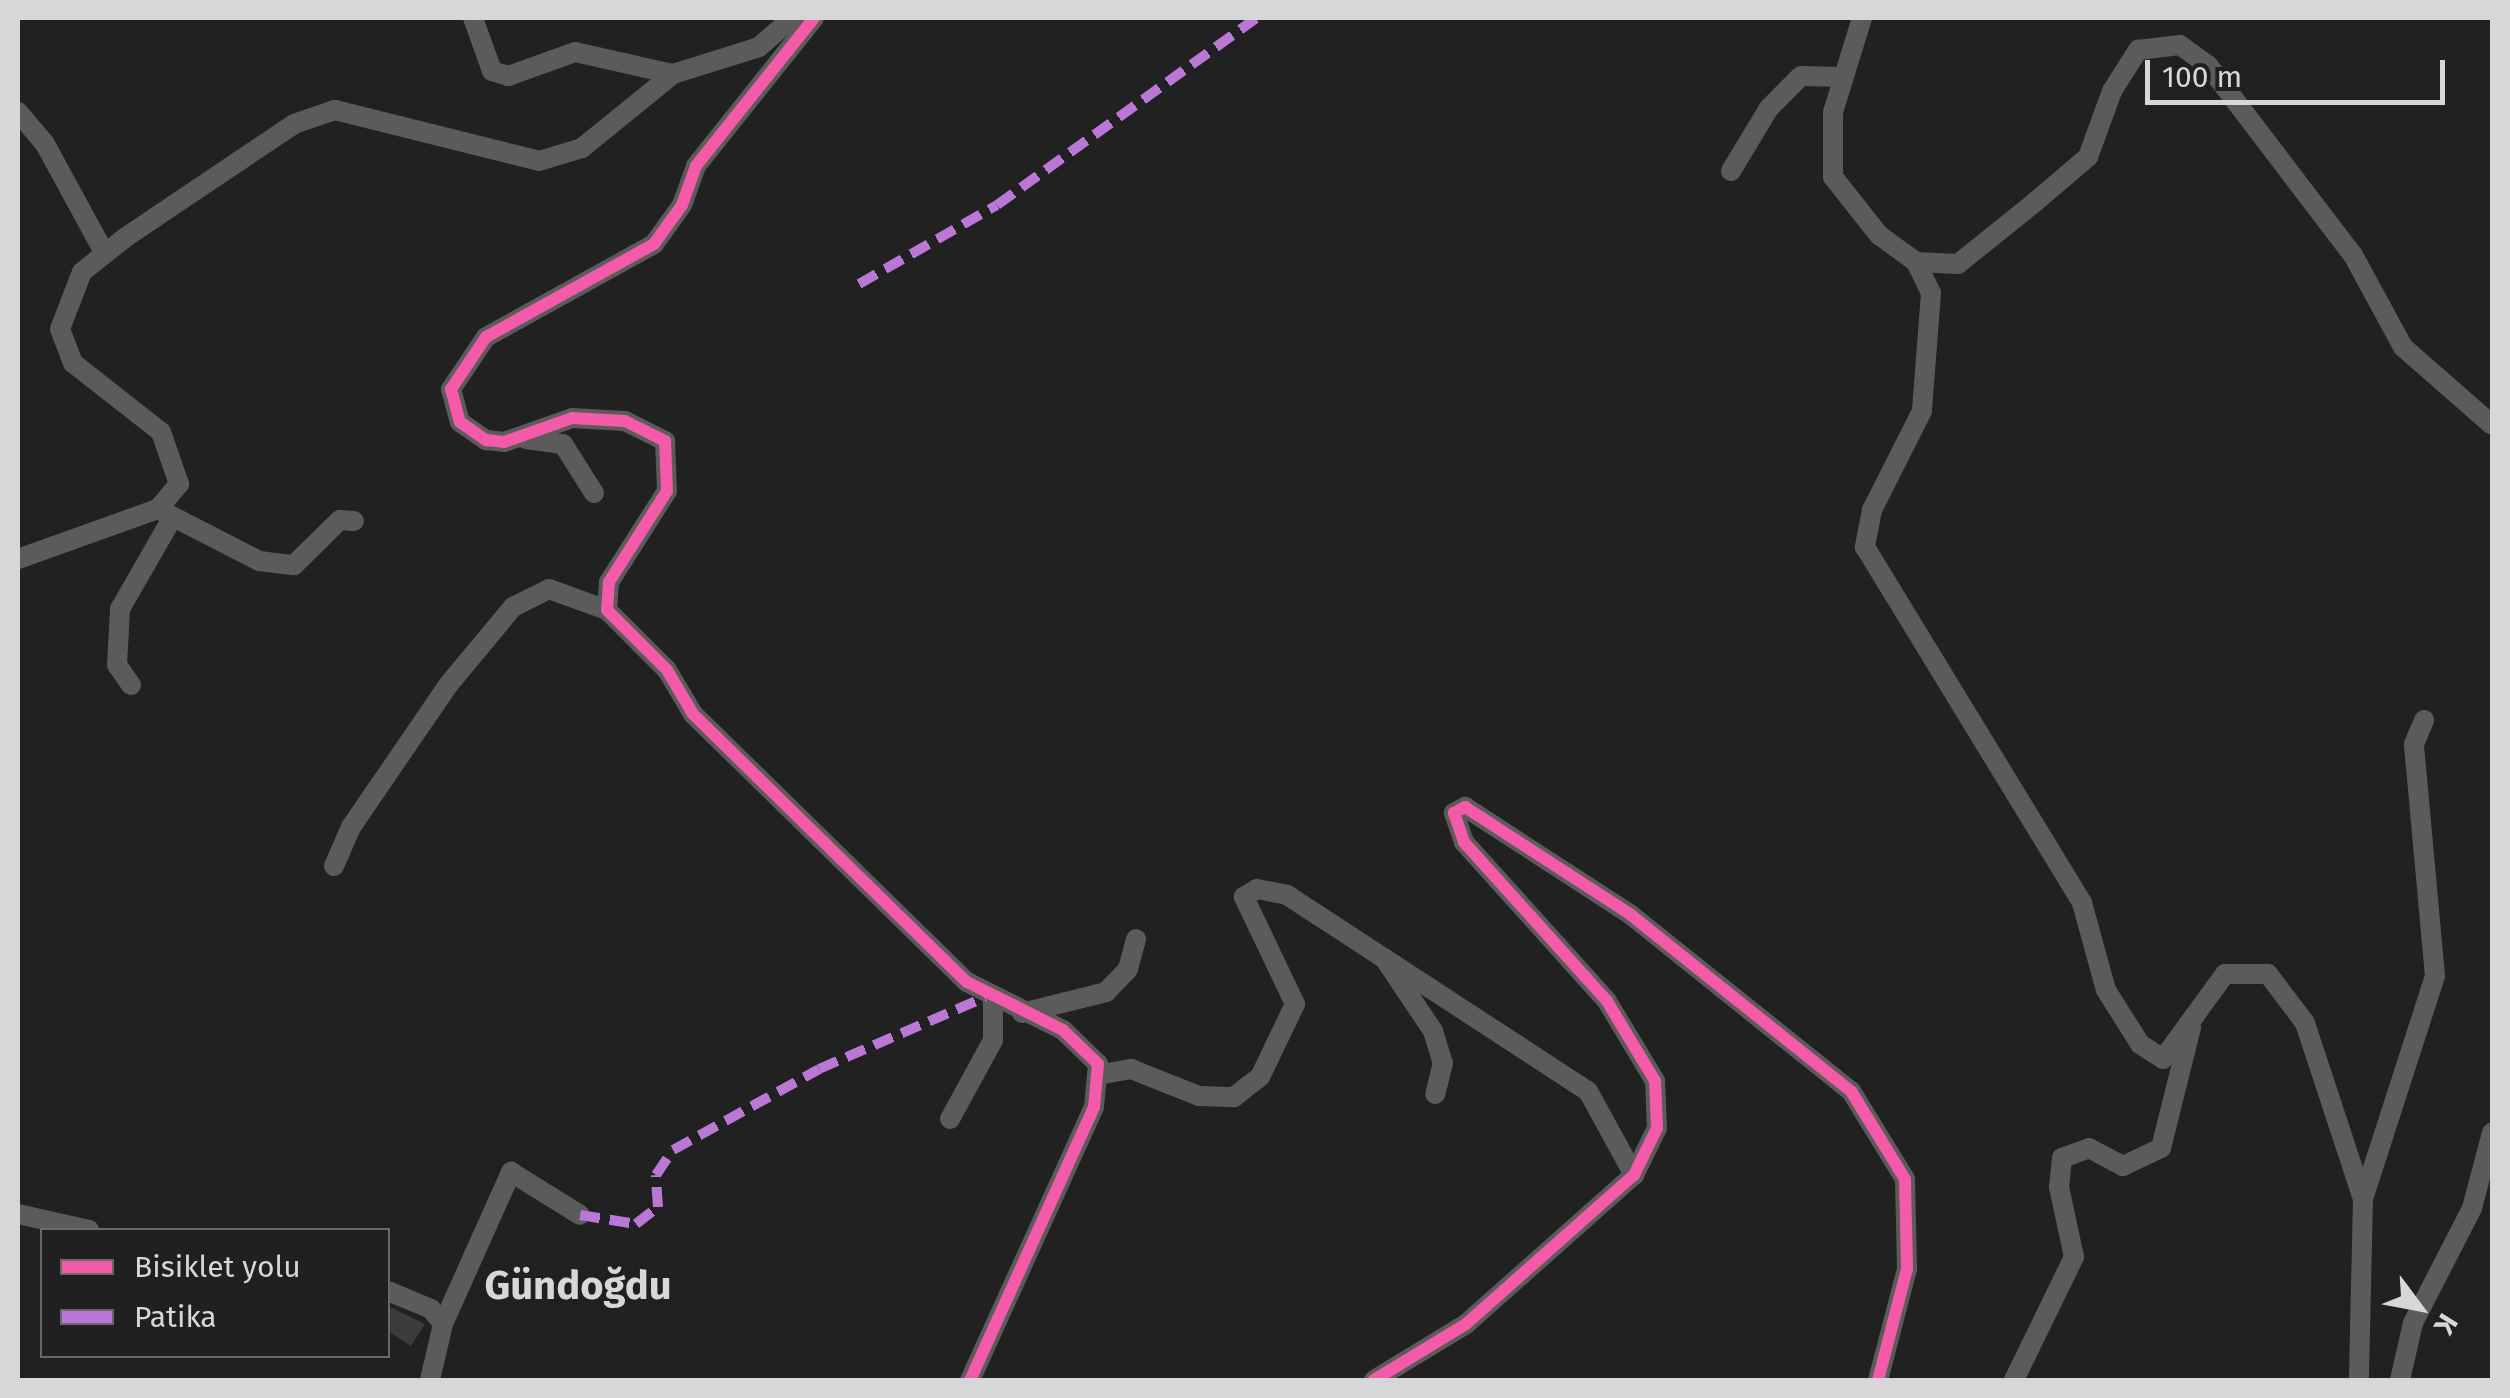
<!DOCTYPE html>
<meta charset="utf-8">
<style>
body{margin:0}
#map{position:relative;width:2510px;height:1398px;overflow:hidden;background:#212122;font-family:"Fira Sans",sans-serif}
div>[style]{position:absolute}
.building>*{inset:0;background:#3c3c3c}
.minor>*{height:20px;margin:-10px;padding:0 10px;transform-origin:10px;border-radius:10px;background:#5b5b5c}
.quiet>*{height:10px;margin-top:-5px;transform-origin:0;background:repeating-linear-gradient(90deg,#ba77d6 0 20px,transparent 0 30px)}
.cycleway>*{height:12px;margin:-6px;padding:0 6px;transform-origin:6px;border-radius:6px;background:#f35aa7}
span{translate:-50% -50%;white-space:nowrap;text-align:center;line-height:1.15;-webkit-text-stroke:8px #202023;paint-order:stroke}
.quarter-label{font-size:40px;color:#d7d6d9;font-weight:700}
.frame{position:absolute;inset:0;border:20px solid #d7d6d9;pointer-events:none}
.legend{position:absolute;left:40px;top:1228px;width:350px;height:130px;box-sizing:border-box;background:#202023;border:2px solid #69696c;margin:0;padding:12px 18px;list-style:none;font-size:30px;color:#d7d6d9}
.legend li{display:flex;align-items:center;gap:20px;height:50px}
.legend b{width:50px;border:2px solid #69696c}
.north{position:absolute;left:2370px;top:1258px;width:100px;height:100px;-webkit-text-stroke:8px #202023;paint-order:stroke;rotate:122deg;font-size:28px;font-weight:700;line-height:40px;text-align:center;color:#d7d6d9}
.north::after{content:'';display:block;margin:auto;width:35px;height:45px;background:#d7d6d9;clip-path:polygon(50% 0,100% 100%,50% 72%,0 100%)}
.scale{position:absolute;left:2145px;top:60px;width:300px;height:45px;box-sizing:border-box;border:5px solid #d7d6d9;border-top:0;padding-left:12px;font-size:30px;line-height:35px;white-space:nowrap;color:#d7d6d9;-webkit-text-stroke:8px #202023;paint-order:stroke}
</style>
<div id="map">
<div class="building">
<div style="clip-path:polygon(388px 1306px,425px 1324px,411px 1346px,388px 1331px)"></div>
</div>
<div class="minor">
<div style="left:473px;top:18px;width:56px;rotate:70.3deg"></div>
<div style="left:492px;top:71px;width:17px;rotate:17deg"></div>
<div style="left:508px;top:76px;width:71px;rotate:-19.7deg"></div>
<div style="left:575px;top:52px;width:100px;rotate:12.7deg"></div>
<div style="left:814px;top:18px;width:189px;rotate:128.6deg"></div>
<div style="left:696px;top:166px;width:41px;rotate:109.7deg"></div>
<div style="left:682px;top:205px;width:48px;rotate:125.7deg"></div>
<div style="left:654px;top:244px;width:192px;rotate:151deg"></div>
<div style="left:486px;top:337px;width:63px;rotate:123.9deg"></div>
<div style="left:451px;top:389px;width:34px;rotate:75deg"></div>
<div style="left:460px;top:422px;width:32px;rotate:35deg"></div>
<div style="left:486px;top:440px;width:18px;rotate:6deg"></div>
<div style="left:504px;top:442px;width:72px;rotate:-19.4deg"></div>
<div style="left:572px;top:418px;width:53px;rotate:3.2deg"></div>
<div style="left:625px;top:421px;width:45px;rotate:26.6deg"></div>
<div style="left:665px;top:441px;width:50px;rotate:87.7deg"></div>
<div style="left:667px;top:491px;width:108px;rotate:122.5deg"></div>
<div style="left:609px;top:582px;width:28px;rotate:94deg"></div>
<div style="left:607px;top:610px;width:85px;rotate:45deg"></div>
<div style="left:667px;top:670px;width:51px;rotate:59.4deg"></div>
<div style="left:693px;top:714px;width:383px;rotate:44.4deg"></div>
<div style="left:967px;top:982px;width:107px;rotate:26.6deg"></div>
<div style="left:1063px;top:1030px;width:49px;rotate:44.2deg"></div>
<div style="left:1098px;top:1064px;width:43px;rotate:95.3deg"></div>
<div style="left:1094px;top:1107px;width:300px;rotate:114.4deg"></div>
<div style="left:1862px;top:18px;width:98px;rotate:107.1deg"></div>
<div style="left:1833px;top:112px;width:65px;rotate:90deg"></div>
<div style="left:1833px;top:177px;width:74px;rotate:51.6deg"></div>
<div style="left:1879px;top:235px;width:46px;rotate:36.1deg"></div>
<div style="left:1916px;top:262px;width:42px;rotate:2.7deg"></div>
<div style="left:1958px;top:264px;width:99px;rotate:-38.8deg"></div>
<div style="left:2035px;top:202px;width:70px;rotate:-40.3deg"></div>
<div style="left:2088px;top:157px;width:70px;rotate:-70deg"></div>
<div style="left:2112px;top:91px;width:49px;rotate:-57.6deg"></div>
<div style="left:2138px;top:50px;width:42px;rotate:-6.8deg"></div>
<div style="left:2180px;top:45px;width:34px;rotate:36deg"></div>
<div style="left:2208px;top:65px;width:239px;rotate:52.7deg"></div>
<div style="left:2353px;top:255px;width:105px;rotate:61.5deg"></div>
<div style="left:2403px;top:347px;width:118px;rotate:41.2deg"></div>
<div style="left:18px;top:112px;width:42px;rotate:49.8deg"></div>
<div style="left:45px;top:144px;width:125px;rotate:61.4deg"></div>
<div style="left:1731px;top:171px;width:74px;rotate:-58.9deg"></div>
<div style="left:1769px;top:108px;width:45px;rotate:-45deg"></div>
<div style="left:1801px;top:76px;width:42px;rotate:1.4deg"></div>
<div style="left:1916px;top:262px;width:34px;rotate:64deg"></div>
<div style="left:1931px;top:293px;width:118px;rotate:94.4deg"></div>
<div style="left:1922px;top:411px;width:111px;rotate:116.8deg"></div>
<div style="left:1872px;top:510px;width:38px;rotate:101deg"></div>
<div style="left:1865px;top:547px;width:417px;rotate:58.6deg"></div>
<div style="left:2082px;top:903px;width:90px;rotate:74.6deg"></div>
<div style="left:2106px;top:990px;width:64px;rotate:57.8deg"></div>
<div style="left:2140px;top:1044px;width:27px;rotate:33deg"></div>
<div style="left:2163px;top:1059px;width:105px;rotate:-53.9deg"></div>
<div style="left:2225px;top:974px;width:43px"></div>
<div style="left:2268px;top:974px;width:61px;rotate:52.9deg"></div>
<div style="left:2305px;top:1023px;width:185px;rotate:71.8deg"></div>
<div style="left:2363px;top:1199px;width:181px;rotate:91.3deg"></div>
<div style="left:526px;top:439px;width:37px;rotate:8deg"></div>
<div style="left:563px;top:444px;width:58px;rotate:57.7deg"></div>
<div style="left:158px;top:509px;width:114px;rotate:27.2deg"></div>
<div style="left:259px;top:561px;width:35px;rotate:7deg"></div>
<div style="left:294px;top:565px;width:64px;rotate:-44.4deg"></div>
<div style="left:340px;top:520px;width:14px;rotate:4deg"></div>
<div style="left:18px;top:559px;width:149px;rotate:-19.7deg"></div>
<div style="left:158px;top:509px;width:33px;rotate:-50deg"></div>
<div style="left:179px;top:484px;width:55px;rotate:-109.1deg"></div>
<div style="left:161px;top:432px;width:112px;rotate:-141.9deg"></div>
<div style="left:73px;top:363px;width:36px;rotate:-111deg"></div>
<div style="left:60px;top:329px;width:61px;rotate:-68.9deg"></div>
<div style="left:82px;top:272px;width:56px;rotate:-38.5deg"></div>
<div style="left:126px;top:237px;width:202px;rotate:-33.9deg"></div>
<div style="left:294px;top:124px;width:43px;rotate:-18.9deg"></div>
<div style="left:335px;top:110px;width:210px;rotate:14deg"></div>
<div style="left:539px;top:161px;width:45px;rotate:-16.8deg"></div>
<div style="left:582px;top:148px;width:117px;rotate:-39.1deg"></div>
<div style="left:673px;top:74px;width:90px;rotate:-17.4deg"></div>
<div style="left:759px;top:47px;width:44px;rotate:-41.3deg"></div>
<div style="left:131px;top:685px;width:24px;rotate:-125deg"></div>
<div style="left:117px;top:665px;width:56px;rotate:-86.9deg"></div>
<div style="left:120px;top:609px;width:106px;rotate:-60.1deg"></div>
<div style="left:334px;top:866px;width:43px;rotate:-66.4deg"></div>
<div style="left:351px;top:827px;width:173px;rotate:-55.6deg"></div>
<div style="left:449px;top:684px;width:100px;rotate:-50.3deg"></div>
<div style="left:513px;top:607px;width:40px;rotate:-26.6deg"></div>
<div style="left:549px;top:589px;width:62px;rotate:19.9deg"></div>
<div style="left:1384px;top:958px;width:88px;rotate:56.1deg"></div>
<div style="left:1433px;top:1031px;width:34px;rotate:73deg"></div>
<div style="left:1443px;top:1063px;width:32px;rotate:104deg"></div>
<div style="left:1022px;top:1013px;width:87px;rotate:-14deg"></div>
<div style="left:1106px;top:992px;width:32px;rotate:-46deg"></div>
<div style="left:1128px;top:969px;width:31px;rotate:-75deg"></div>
<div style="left:1097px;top:1075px;width:35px;rotate:-10deg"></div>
<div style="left:1131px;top:1069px;width:73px;rotate:21.7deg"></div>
<div style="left:1199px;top:1096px;width:35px;rotate:2deg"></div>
<div style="left:1234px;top:1097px;width:33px;rotate:-38deg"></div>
<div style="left:1260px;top:1077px;width:81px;rotate:-64.4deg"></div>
<div style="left:1295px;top:1004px;width:119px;rotate:-115.5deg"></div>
<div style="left:1244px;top:897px;width:15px;rotate:-32deg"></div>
<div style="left:1257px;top:889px;width:31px;rotate:11deg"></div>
<div style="left:1287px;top:895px;width:359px;rotate:33.1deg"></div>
<div style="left:1588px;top:1091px;width:96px;rotate:61.3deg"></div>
<div style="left:950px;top:1119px;width:90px;rotate:-61.4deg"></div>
<div style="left:993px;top:1040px;width:40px;rotate:-90deg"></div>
<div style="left:2363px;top:1199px;width:234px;rotate:-72.1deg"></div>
<div style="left:2435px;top:976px;width:233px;rotate:-95.2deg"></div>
<div style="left:2414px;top:744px;width:26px;rotate:-67deg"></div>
<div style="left:18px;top:1214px;width:73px;rotate:12.7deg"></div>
<div style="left:388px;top:1291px;width:47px;rotate:22.7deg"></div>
<div style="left:431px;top:1309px;width:19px;rotate:51deg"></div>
<div style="left:443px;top:1324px;width:57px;rotate:103.1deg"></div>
<div style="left:443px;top:1324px;width:167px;rotate:-65.9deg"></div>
<div style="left:511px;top:1172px;width:81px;rotate:31.9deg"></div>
<div style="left:1374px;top:1380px;width:108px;rotate:-31.3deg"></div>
<div style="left:1466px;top:1324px;width:225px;rotate:-41.6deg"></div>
<div style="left:1634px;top:1175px;width:52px;rotate:-63.9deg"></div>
<div style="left:1657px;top:1128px;width:47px;rotate:-92.4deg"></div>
<div style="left:1655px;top:1081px;width:93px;rotate:-121deg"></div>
<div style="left:1607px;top:1001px;width:214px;rotate:-132deg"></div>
<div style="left:1464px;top:842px;width:31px;rotate:-109deg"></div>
<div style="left:1454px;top:813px;width:13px;rotate:-29deg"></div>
<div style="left:1465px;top:807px;width:198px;rotate:33deg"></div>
<div style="left:1631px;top:915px;width:282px;rotate:38.7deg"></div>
<div style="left:1851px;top:1091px;width:103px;rotate:58.5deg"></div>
<div style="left:1905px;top:1179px;width:90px;rotate:88.7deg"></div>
<div style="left:1907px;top:1269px;width:115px;rotate:104.6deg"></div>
<div style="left:2014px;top:1380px;width:137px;rotate:-64deg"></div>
<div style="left:2074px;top:1257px;width:72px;rotate:-102.1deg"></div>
<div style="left:2059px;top:1187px;width:29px;rotate:-84deg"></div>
<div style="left:2062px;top:1158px;width:29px;rotate:-20deg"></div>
<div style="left:2089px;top:1148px;width:38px;rotate:28deg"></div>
<div style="left:2123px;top:1166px;width:42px;rotate:-25.3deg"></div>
<div style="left:2161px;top:1148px;width:124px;rotate:-76deg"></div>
<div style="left:2400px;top:1380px;width:58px;rotate:-77.2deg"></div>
<div style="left:2413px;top:1323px;width:129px;rotate:-62.8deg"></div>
<div style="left:2472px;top:1208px;width:78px;rotate:-75.1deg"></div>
</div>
<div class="quiet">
<div style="left:859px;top:284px;width:159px;rotate:-29.8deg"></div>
<div style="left:997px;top:205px;width:319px;rotate:-35.8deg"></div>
<div style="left:580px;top:1215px;width:57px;rotate:9.1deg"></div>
<div style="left:636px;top:1224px;width:28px;rotate:-38deg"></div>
<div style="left:658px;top:1207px;width:32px;rotate:-94deg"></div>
<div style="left:656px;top:1175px;width:30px;rotate:-56deg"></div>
<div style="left:673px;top:1150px;width:167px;rotate:-29deg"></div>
<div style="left:819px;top:1069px;width:181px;rotate:-23.4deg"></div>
</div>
<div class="cycleway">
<div style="left:814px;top:18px;width:189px;rotate:128.6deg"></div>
<div style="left:696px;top:166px;width:41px;rotate:109.7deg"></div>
<div style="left:682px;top:205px;width:48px;rotate:125.7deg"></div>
<div style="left:654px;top:244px;width:192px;rotate:151deg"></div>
<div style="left:486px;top:337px;width:63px;rotate:123.9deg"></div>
<div style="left:451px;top:389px;width:34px;rotate:75deg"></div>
<div style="left:460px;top:422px;width:32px;rotate:35deg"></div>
<div style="left:486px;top:440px;width:18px;rotate:6deg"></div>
<div style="left:504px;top:442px;width:72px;rotate:-19.4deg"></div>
<div style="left:572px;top:418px;width:53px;rotate:3.2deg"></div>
<div style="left:625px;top:421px;width:45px;rotate:26.6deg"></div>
<div style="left:665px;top:441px;width:50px;rotate:87.7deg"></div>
<div style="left:667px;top:491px;width:108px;rotate:122.5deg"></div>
<div style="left:609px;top:582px;width:28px;rotate:94deg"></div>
<div style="left:607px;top:610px;width:85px;rotate:45deg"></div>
<div style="left:667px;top:670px;width:51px;rotate:59.4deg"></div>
<div style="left:693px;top:714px;width:383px;rotate:44.4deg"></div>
<div style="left:967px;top:982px;width:107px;rotate:26.6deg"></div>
<div style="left:1063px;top:1030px;width:49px;rotate:44.2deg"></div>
<div style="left:1098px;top:1064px;width:43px;rotate:95.3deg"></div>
<div style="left:1094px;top:1107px;width:300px;rotate:114.4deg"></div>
<div style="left:1374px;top:1380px;width:108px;rotate:-31.3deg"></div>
<div style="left:1466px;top:1324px;width:225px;rotate:-41.6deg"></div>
<div style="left:1634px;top:1175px;width:52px;rotate:-63.9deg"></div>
<div style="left:1657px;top:1128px;width:47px;rotate:-92.4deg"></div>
<div style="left:1655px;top:1081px;width:93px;rotate:-121deg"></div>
<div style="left:1607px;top:1001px;width:214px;rotate:-132deg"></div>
<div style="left:1464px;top:842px;width:31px;rotate:-109deg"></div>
<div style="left:1454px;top:813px;width:13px;rotate:-29deg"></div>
<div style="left:1465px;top:807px;width:198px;rotate:33deg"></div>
<div style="left:1631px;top:915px;width:282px;rotate:38.7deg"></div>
<div style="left:1851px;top:1091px;width:103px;rotate:58.5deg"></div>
<div style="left:1905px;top:1179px;width:90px;rotate:88.7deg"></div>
<div style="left:1907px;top:1269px;width:115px;rotate:104.6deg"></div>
</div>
<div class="quarter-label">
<span style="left:578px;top:1286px">Gündoğdu</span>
</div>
<div class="frame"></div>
<ul class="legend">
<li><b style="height:12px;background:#f35aa7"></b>Bisiklet yolu</li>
<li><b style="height:12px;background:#ba77d6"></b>Patika</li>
</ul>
<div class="north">K</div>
<div class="scale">100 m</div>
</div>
